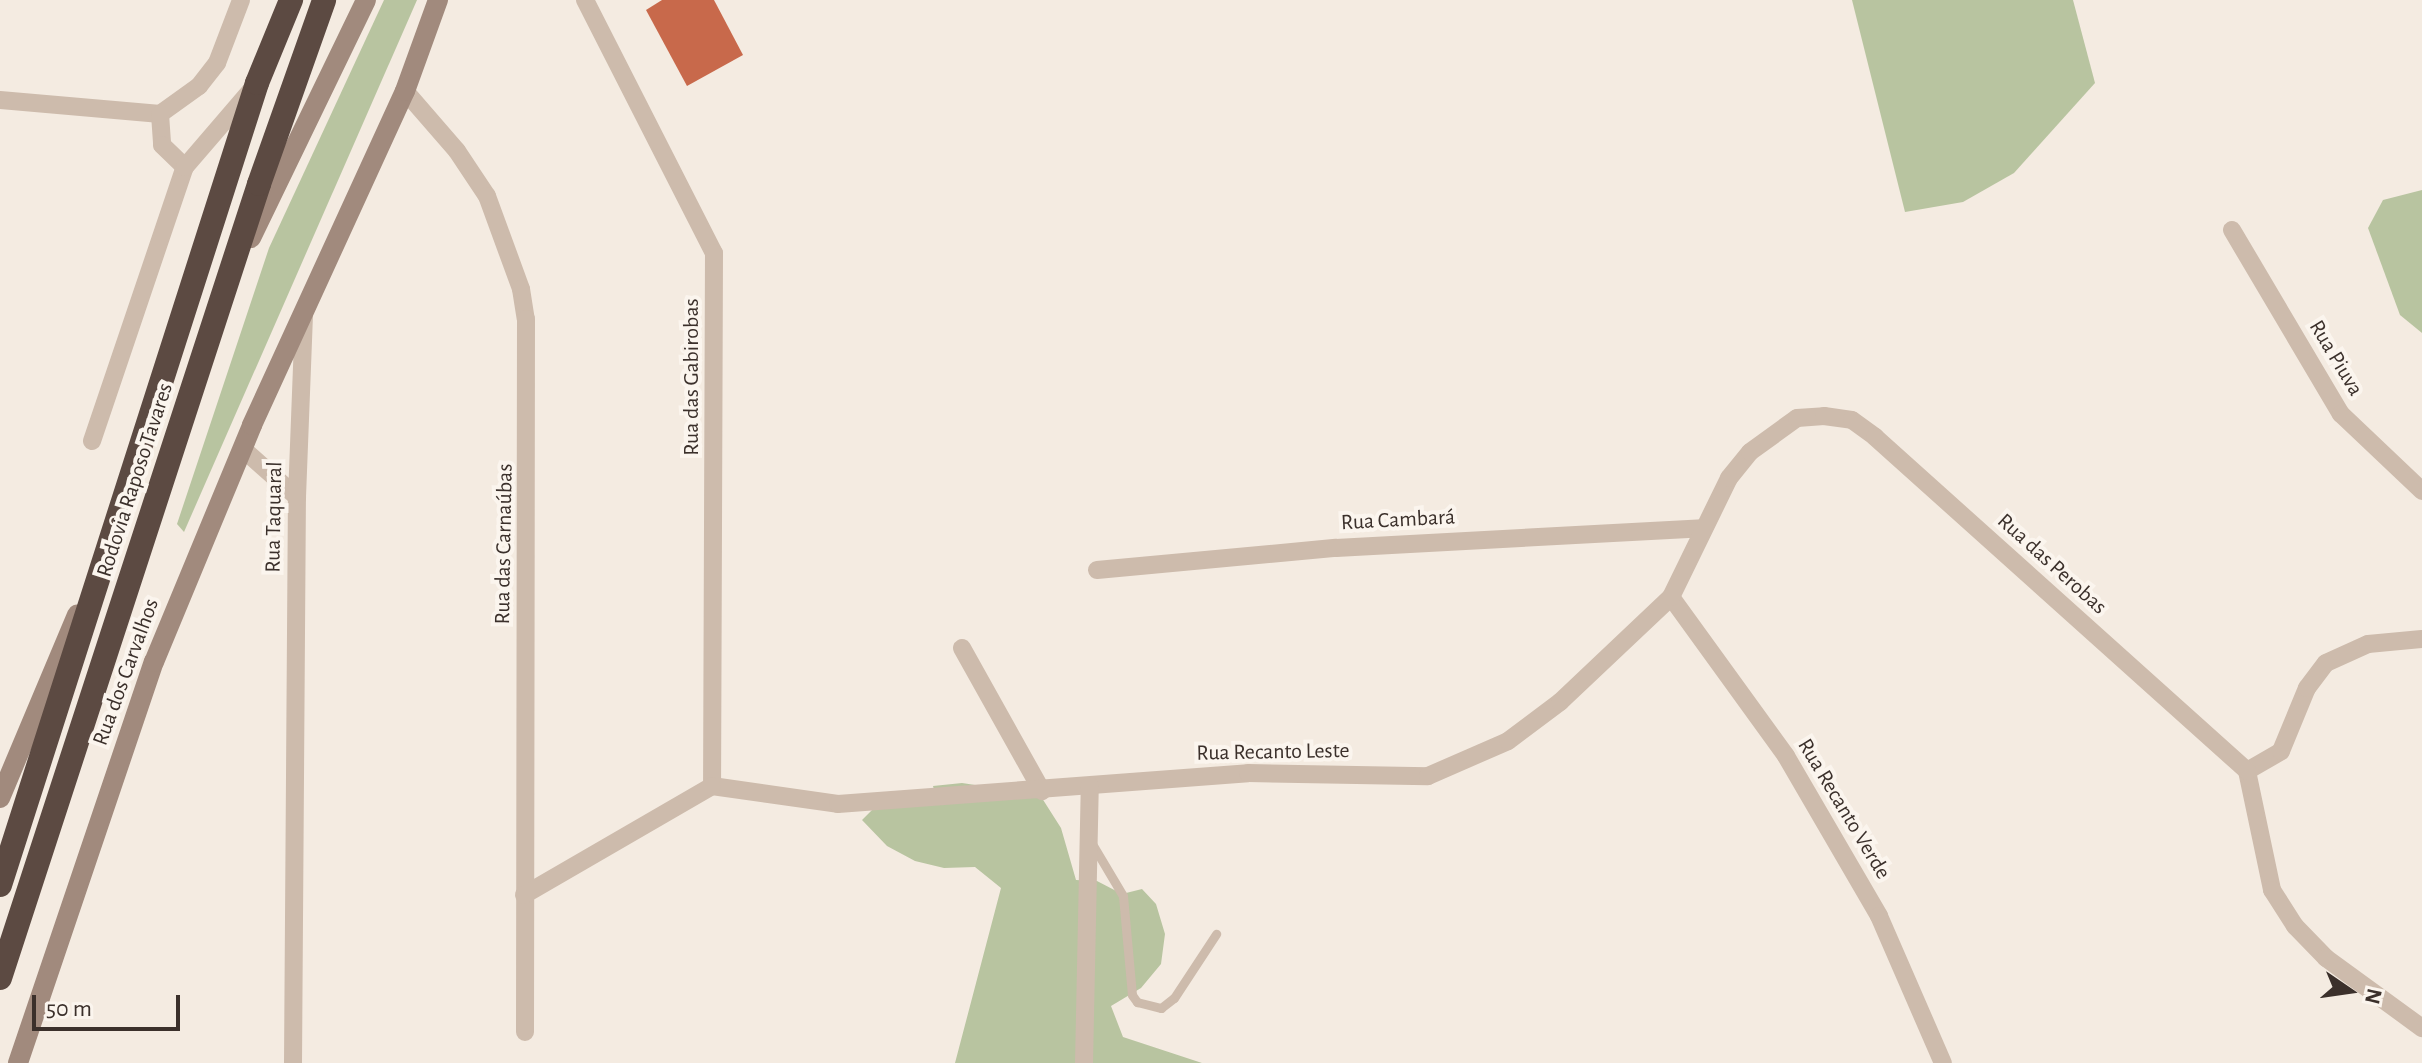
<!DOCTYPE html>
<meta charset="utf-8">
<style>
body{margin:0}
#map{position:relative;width:2422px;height:1063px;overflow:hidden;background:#f4ebe1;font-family:"Alegreya Sans",sans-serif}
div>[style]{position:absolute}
.green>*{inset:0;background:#b8c4a0}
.building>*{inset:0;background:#c8694b}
.lane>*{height:9px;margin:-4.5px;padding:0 4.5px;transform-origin:4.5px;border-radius:4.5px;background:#cdbbac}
.street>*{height:18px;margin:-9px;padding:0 9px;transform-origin:9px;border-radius:9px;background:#cdbbac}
.secondary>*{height:20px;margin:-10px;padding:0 10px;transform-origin:10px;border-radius:10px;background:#a18a7d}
.highway>*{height:24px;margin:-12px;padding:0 12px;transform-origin:12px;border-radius:12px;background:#5c4a42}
span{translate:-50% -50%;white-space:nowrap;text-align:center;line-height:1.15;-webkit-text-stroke:8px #fbf5ee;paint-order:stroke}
.street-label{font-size:22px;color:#3b302b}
.north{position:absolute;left:2310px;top:951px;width:80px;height:80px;-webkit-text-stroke:6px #fbf5ee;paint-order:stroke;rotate:103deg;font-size:22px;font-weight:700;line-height:32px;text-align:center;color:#3b302b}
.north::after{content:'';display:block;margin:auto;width:28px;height:36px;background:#3b302b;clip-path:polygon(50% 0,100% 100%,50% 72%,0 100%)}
.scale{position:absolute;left:32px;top:995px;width:148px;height:36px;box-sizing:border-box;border:4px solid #3b302b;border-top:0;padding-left:10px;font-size:24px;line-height:28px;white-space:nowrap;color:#3b302b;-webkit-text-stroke:6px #fbf5ee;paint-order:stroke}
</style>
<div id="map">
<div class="green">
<div style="clip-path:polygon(384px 0,417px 0,184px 532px,177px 524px,269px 248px)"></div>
<div style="clip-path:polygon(1852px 0,2073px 0,2095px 83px,2014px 173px,1963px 202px,1905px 212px)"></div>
<div style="clip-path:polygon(2422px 190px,2422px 333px,2400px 315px,2368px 228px,2383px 200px)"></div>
<div style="clip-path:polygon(962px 783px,1040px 795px,1061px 828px,1076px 880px,1097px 881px,1122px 894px,1142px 889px,1156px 904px,1165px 934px,1161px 964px,1141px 988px,1111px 1006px,1123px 1037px,1202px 1063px,955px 1063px,1001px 888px,975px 867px,944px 868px,915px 861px,887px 846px,862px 820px,873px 809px,934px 790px,933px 786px)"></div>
</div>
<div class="building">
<div style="clip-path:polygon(662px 0,714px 0,743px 55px,687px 86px,646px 10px)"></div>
</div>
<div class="lane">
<div style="left:1091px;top:842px;width:63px;rotate:59.3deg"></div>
<div style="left:1123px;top:896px;width:99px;rotate:84.8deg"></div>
<div style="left:1132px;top:995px;width:9px;rotate:54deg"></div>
<div style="left:1137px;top:1002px;width:25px;rotate:14deg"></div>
<div style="left:1161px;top:1008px;width:16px;rotate:-38deg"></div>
<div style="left:1174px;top:998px;width:77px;rotate:-56.7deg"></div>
</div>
<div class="street">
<div style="left:585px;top:0;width:284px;rotate:63deg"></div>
<div style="left:714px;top:253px;width:533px;rotate:90.21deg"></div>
<div style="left:405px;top:91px;width:79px;rotate:49.1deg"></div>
<div style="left:457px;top:151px;width:54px;rotate:56.3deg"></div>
<div style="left:487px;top:196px;width:99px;rotate:69.9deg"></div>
<div style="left:521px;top:289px;width:30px;rotate:81deg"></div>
<div style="left:526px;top:319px;width:713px;rotate:90.08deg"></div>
<div style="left:0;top:100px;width:161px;rotate:5deg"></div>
<div style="left:160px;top:114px;width:48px;rotate:-35.7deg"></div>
<div style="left:199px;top:86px;width:29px;rotate:-52deg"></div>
<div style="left:217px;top:63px;width:67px;rotate:-69.1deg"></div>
<div style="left:160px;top:114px;width:31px;rotate:86deg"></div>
<div style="left:162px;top:145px;width:32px;rotate:44deg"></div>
<div style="left:2232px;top:230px;width:214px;rotate:59.4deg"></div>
<div style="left:2341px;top:414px;width:112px;rotate:43.5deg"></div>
<div style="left:92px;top:441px;width:289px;rotate:-71.3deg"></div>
<div style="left:185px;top:167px;width:104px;rotate:-49.3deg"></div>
<div style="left:244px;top:450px;width:71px;rotate:41.6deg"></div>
<div style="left:1097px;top:570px;width:240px;rotate:-5.3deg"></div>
<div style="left:1336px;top:548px;width:367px;rotate:-3.1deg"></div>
<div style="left:1671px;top:597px;width:196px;rotate:54.1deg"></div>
<div style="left:1786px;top:756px;width:185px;rotate:59.8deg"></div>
<div style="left:1879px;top:916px;width:160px;rotate:66.5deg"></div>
<div style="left:962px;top:648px;width:164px;rotate:60.8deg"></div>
<div style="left:2247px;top:771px;width:122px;rotate:78.1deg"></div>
<div style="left:2272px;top:890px;width:43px;rotate:57.4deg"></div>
<div style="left:2295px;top:926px;width:45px;rotate:45.9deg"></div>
<div style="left:2326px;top:958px;width:119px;rotate:36.1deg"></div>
<div style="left:2247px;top:771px;width:39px;rotate:-30deg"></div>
<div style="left:2281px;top:751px;width:68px;rotate:-67.6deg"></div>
<div style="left:2307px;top:688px;width:31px;rotate:-53deg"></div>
<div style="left:2326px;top:663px;width:46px;rotate:-24.3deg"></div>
<div style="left:2368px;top:644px;width:54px;rotate:-5.3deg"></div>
<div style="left:712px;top:786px;width:127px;rotate:8.1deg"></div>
<div style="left:838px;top:804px;width:411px;rotate:-4.3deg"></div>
<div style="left:1248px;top:773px;width:180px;rotate:1deg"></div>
<div style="left:1428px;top:776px;width:87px;rotate:-23.6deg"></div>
<div style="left:1508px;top:741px;width:65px;rotate:-36.9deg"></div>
<div style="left:1560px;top:702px;width:153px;rotate:-43.4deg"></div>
<div style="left:1671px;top:597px;width:132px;rotate:-64deg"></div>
<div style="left:1729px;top:478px;width:33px;rotate:-51deg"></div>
<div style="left:1750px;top:452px;width:58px;rotate:-35.9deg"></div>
<div style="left:1797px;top:418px;width:27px;rotate:-4deg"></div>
<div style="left:1824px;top:416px;width:28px;rotate:8deg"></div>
<div style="left:1852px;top:420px;width:29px;rotate:36deg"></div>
<div style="left:1875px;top:437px;width:500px;rotate:41.9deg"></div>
<div style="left:524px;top:895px;width:217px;rotate:-30.1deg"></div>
<div style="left:293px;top:1063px;width:566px;rotate:-89.6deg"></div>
<div style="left:297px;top:497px;width:183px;rotate:-87.8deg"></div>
<div style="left:1084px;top:1063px;width:277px;rotate:-88.8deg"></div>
</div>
<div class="secondary">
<div style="left:251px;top:238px;width:264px;rotate:-64.2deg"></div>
<div style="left:0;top:798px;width:199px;rotate:-67.2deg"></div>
<div style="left:18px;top:1063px;width:423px;rotate:-71.3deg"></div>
<div style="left:154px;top:662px;width:256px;rotate:-67.5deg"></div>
<div style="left:252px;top:425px;width:367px;rotate:-65.4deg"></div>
<div style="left:405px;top:91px;width:97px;rotate:-70.1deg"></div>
</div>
<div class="highway">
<div style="left:0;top:885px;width:842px;rotate:-72.23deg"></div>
<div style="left:257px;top:83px;width:90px;rotate:-67.7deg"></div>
<div style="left:0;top:978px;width:835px;rotate:-71.93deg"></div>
<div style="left:259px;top:184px;width:195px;rotate:-70.5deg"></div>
</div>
<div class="street-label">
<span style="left:2336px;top:358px;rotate:59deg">Rua Piuva</span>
<span style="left:692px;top:377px;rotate:-90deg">Rua das Gabirobas</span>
<span style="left:135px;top:480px;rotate:-72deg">Rodovia Raposo Tavares</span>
<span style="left:274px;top:517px;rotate:-89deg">Rua Taquaral</span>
<span style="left:1398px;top:520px;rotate:-3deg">Rua Cambará</span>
<span style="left:504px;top:544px;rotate:-89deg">Rua das Carnaúbas</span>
<span style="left:2052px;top:564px;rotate:42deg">Rua das Perobas</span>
<span style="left:126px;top:672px;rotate:-70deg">Rua dos Carvalhos</span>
<span style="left:1273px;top:752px;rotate:-1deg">Rua Recanto Leste</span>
<span style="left:1844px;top:809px;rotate:59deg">Rua Recanto Verde</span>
</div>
<div class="north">N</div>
<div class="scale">50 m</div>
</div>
